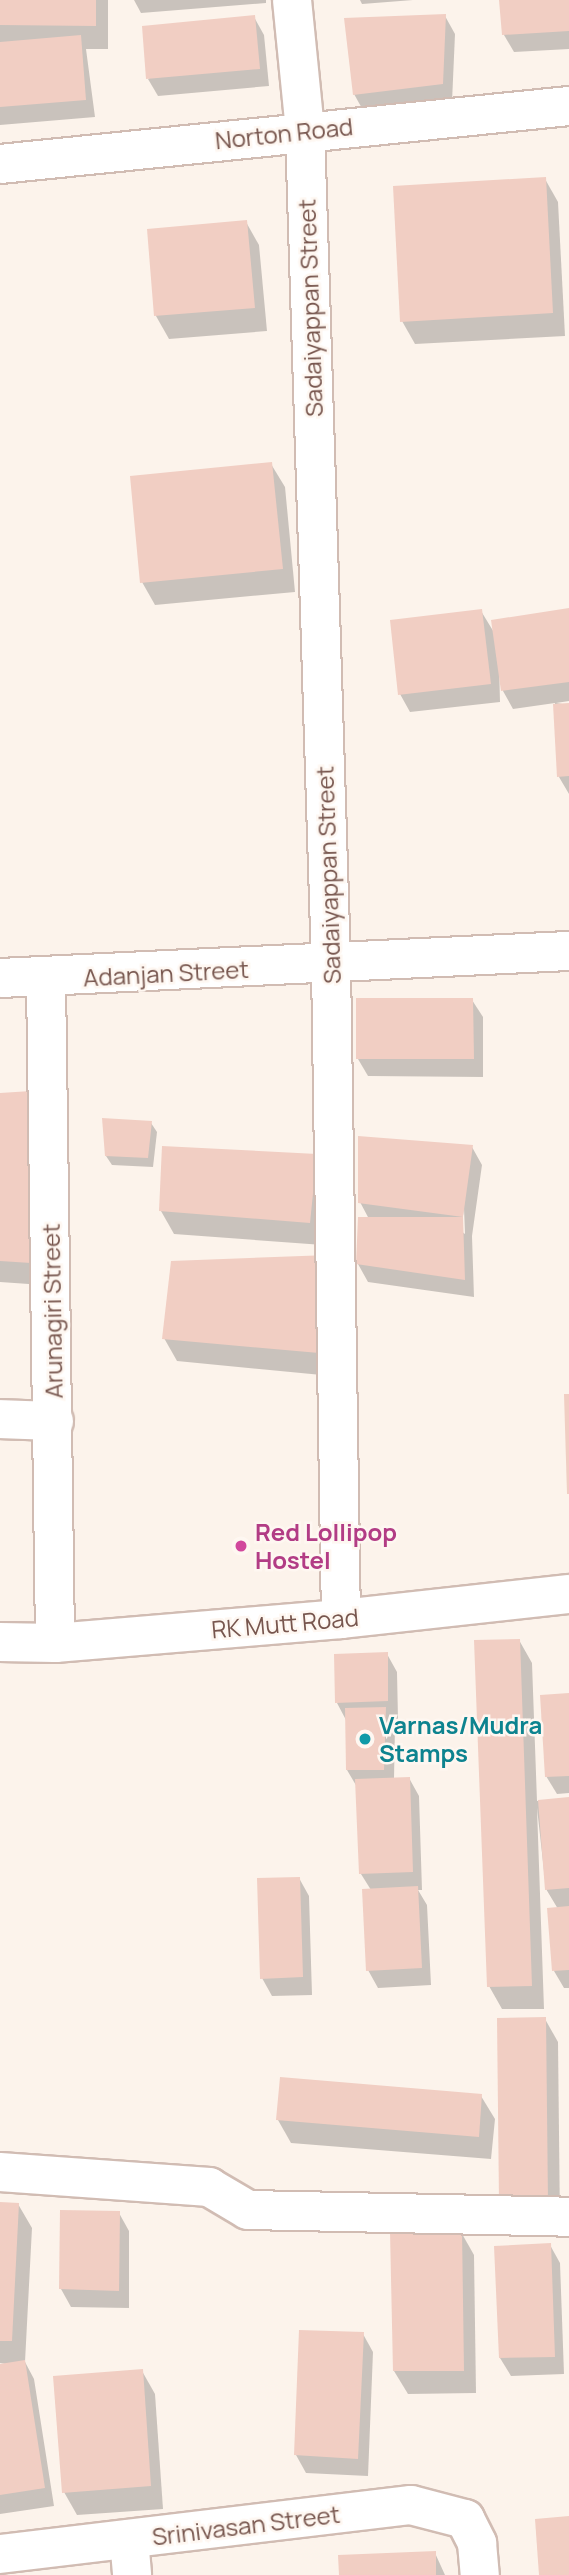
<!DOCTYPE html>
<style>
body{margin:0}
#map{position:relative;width:569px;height:2575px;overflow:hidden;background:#fcf3eb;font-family:Manrope,sans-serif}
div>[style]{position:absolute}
.shadow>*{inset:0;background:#0003}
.building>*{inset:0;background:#f1cec3}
.roads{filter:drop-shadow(2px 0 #d1bcb3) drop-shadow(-2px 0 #d1bcb3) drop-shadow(0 2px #d1bcb3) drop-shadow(0 -2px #d1bcb3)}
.minor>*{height:38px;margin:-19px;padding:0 19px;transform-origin:19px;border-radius:19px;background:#fff}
.secondary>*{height:38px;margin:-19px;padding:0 19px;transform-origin:19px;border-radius:19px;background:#fff}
.dots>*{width:19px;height:19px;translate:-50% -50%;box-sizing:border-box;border:4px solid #fef7f1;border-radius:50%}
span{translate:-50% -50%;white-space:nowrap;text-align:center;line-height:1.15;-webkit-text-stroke:5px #fef7f1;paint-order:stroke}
.street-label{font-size:24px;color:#77564e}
.hotel-label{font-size:24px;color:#b23c85;font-weight:700}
.left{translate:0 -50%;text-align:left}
.culture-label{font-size:24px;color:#0d838f;font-weight:700}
</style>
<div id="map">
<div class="shadow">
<div style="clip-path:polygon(0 0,108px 0,108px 49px,86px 49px,95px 117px,0 125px)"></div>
<div style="clip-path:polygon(134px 0,266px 0,266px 3px,141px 13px)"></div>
<div style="clip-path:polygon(360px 0,413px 0,362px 4px)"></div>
<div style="clip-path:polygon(500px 0,569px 0,569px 49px,514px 52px,504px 35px)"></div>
<div style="clip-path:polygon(445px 16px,455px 34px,452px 102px,364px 112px,354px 94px)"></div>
<div style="clip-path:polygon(254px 17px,264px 35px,269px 86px,158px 96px,148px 79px)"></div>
<div style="clip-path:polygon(545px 179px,558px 202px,565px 336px,415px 344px,402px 321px)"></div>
<div style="clip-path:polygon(246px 222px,259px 245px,267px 331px,169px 339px,156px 316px,149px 230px)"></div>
<div style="clip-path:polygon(271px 464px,285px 487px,295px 592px,155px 605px,142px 582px)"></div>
<div style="clip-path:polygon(569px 610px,569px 701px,556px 703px,569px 705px,569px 794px,559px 777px,555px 703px,513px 709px,503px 691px,499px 662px,500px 702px,410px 712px,400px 694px,481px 611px,495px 634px)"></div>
<div style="clip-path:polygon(472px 1000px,483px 1017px,483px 1077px,368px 1076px,358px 1059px)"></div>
<div style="clip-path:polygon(0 1095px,43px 1285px,0 1282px)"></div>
<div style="clip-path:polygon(151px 1123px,157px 1132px,153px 1167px,112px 1165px,106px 1156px)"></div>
<div style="clip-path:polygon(evenodd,472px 1147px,482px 1165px,472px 1236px,474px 1297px,368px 1282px,358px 1264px,369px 1219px,360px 1202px,472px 1147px,464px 1208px,465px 1234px,461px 1231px,464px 1208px)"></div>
<div style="clip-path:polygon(316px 1156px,323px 1245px,174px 1234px,161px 1211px)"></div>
<div style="clip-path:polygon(341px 1280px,332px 1376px,177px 1361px,164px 1338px)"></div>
<div style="clip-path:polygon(519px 1640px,532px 1663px,537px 1801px,569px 1799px,569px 1988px,564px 1988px,554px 1971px,558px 1909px,546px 1889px,537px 1808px,544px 2009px,502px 2009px,489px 1986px)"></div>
<div style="clip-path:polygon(387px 1654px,397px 1672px,398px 1719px,391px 1719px,395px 1726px,394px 1779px,409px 1778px,419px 1796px,422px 1890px,418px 1890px,427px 1905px,431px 1985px,378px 1988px,368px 1970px,371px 1890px,361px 1874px,357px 1787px,347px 1770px,346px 1720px,337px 1703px)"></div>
<div style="clip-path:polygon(569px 1695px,569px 1793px,557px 1794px,546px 1776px)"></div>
<div style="clip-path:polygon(299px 1878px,309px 1896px,312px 1995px,272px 1996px,262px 1978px)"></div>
<div style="clip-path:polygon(545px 2019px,558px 2042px,560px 2224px,514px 2224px)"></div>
<div style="clip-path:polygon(481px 2096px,495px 2119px,491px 2159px,291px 2143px,278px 2120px)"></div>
<div style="clip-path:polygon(0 2204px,18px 2204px,32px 2228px,25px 2362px,34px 2379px,54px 2506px,0 2514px,0 2365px,6px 2364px,0 2363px)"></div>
<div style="clip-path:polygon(119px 2213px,129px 2231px,129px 2308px,71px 2307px,61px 2289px)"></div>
<div style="clip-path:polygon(461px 2232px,474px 2255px,476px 2393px,408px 2394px,394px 2371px)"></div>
<div style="clip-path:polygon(550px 2245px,560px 2263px,564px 2374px,511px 2376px,500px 2358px)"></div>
<div style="clip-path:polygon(363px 2334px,373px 2352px,368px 2476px,306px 2473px,296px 2455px)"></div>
<div style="clip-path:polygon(142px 2371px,155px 2394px,163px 2509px,77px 2515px,64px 2492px)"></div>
<div style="clip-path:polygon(435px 2553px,445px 2575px,340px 2575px)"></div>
</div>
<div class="building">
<div style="clip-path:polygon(0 0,96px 0,96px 26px,0 25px)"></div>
<div style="clip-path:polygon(499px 0,569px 0,569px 31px,502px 35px)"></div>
<div style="clip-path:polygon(446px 14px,443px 84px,353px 95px,344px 18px)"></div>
<div style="clip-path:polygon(255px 15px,260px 69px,146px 79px,142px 26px)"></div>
<div style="clip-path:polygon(81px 35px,86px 100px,0 107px,0 42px)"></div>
<div style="clip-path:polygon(546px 177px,553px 313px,400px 322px,393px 186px)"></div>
<div style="clip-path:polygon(247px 220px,255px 308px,154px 316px,147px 229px)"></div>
<div style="clip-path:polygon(272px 462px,283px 569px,140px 583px,130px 476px)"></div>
<div style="clip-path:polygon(569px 608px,569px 682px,501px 691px,491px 620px)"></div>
<div style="clip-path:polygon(482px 609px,491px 684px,398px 695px,390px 620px)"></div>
<div style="clip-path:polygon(569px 703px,569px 776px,557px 777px,553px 704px)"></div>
<div style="clip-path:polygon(356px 998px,473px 998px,474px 1059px,356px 1059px)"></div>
<div style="clip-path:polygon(31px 1091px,31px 1263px,0 1261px,0 1093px)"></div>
<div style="clip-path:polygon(102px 1118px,152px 1121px,148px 1158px,105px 1156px)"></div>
<div style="clip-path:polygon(358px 1136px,473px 1145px,463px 1217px,358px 1203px)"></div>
<div style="clip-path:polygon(162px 1146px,317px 1154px,310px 1223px,159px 1211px)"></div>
<div style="clip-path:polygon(358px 1217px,463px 1217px,465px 1280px,356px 1264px)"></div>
<div style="clip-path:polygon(329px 1255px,319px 1353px,162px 1339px,171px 1261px)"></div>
<div style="clip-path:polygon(564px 1394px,569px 1394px,569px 1494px,567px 1494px)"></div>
<div style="clip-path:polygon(520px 1639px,532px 1986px,487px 1987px,474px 1640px)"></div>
<div style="clip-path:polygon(388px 1652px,388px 1701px,335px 1703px,334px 1654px)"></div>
<div style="clip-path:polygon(569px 1693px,569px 1776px,545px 1777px,540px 1695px)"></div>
<div style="clip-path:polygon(386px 1707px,384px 1770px,346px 1770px,345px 1708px)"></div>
<div style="clip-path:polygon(410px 1777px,413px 1872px,359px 1874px,355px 1779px)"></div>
<div style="clip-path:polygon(569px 1797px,569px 1888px,545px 1890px,538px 1800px)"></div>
<div style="clip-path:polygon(300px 1877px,303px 1977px,260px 1979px,257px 1878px)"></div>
<div style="clip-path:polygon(418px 1886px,422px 1968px,366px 1971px,362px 1889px)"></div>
<div style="clip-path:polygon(569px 1906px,569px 1970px,552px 1971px,547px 1908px)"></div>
<div style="clip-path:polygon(546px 2017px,548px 2202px,499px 2202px,497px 2018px)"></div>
<div style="clip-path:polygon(280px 2077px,482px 2094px,479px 2137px,276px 2120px)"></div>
<div style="clip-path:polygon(0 2202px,19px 2203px,12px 2341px,0 2341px)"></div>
<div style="clip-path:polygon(60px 2210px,120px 2211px,119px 2291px,59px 2289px)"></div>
<div style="clip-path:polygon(462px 2230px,464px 2371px,393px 2371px,390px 2231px)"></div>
<div style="clip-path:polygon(551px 2243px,555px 2357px,499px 2358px,494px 2246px)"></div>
<div style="clip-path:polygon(299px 2330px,364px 2332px,358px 2459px,294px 2455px)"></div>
<div style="clip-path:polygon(25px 2360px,45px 2488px,0 2495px,0 2364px)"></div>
<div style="clip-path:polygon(143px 2369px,151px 2486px,62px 2493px,53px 2376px)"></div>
<div style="clip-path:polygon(569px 2516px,569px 2575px,539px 2575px,535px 2519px)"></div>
<div style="clip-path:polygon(436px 2551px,436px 2575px,339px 2575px,338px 2555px)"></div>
</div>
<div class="roads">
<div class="minor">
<div style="left:292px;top:0;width:132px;rotate:84.3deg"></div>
<div style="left:305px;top:131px;width:833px;rotate:88.21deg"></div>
<div style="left:331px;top:964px;width:655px;rotate:89.13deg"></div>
<div style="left:0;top:164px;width:572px;rotate:-5.82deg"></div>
<div style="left:0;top:978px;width:570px;rotate:-2.72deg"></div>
<div style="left:46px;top:979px;width:664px;rotate:89.22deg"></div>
<div style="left:0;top:1419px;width:54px;rotate:2.1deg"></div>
<div style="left:0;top:2172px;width:210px;rotate:4.1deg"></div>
<div style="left:209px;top:2187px;width:45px;rotate:30.5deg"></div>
<div style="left:248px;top:2210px;width:321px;rotate:1.2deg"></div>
<div style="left:129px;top:2539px;width:36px;rotate:85deg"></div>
<div style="left:0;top:2554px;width:414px;rotate:-6.8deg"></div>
<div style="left:411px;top:2505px;width:56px;rotate:14.5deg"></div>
<div style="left:465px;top:2519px;width:27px;rotate:63deg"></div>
<div style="left:477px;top:2543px;width:32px;rotate:85deg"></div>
</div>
<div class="secondary">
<div style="left:0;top:1642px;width:55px;rotate:1deg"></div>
<div style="left:55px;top:1643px;width:287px;rotate:-4.8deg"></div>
<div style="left:341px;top:1619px;width:229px;rotate:-6.3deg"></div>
</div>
</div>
<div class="dots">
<div style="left:241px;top:1546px;background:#d1479c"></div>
<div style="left:365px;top:1739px;background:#0f9aa8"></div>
</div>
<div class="street-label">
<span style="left:284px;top:133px;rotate:-6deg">Norton Road</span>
<span style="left:310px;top:308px;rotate:-92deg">Sadaiyappan Street</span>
<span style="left:328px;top:875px;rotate:-92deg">Sadaiyappan Street</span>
<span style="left:166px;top:973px;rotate:-3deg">Adanjan Street</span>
<span style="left:52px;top:1311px;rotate:-91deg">Arunagiri Street</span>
<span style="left:285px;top:1623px;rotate:-5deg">RK Mutt Road</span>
<span style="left:246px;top:2525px;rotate:-7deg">Srinivasan Street</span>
</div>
<div class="hotel-label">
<span class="left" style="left:255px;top:1546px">Red Lollipop<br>Hostel</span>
</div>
<div class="culture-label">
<span class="left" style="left:379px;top:1739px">Varnas/Mudra<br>Stamps</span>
</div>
</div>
